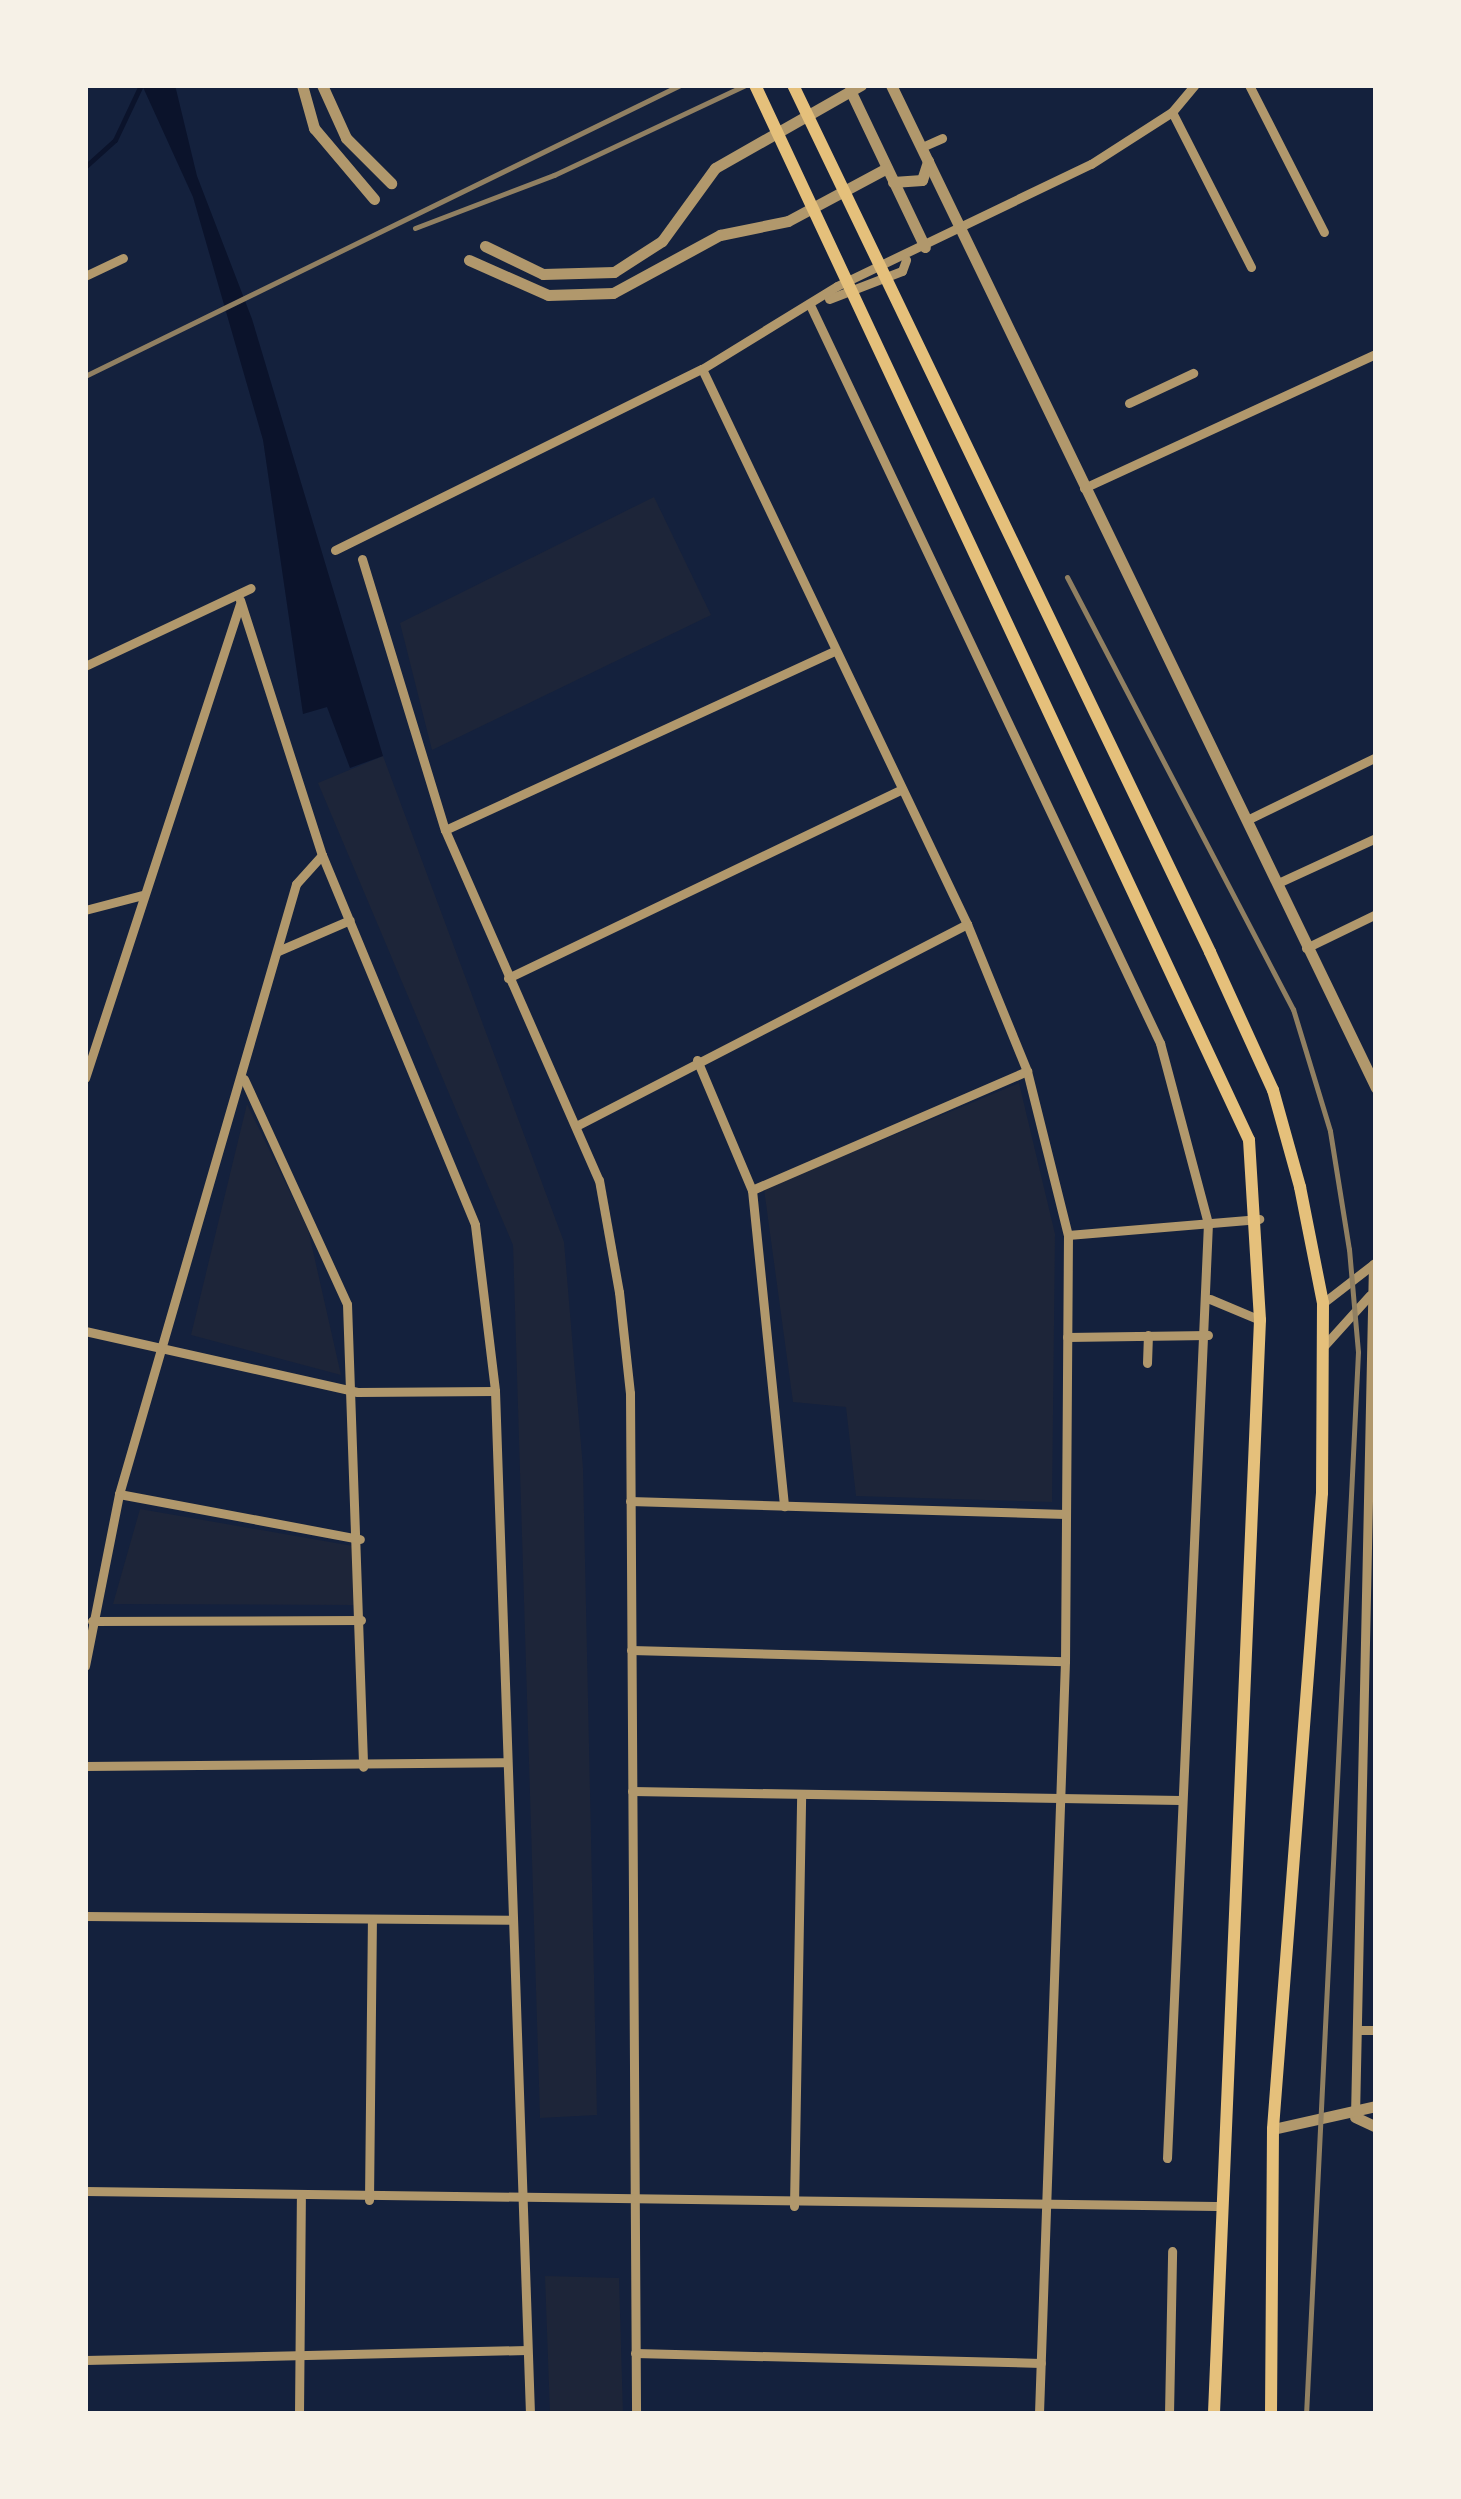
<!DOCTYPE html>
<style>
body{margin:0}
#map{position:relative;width:1461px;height:2499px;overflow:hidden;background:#14213d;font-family:Ubuntu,sans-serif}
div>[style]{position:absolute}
.green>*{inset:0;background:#1d2539}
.water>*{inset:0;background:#0b132b}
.stream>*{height:5px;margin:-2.5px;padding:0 2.5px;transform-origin:2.5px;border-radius:2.5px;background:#0b132b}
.minor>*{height:9px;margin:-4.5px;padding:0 4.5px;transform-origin:4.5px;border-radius:4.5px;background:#b1986c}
.tertiary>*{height:11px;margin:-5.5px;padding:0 5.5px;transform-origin:5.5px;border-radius:5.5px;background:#b1986c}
.secondary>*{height:12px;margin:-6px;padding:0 6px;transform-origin:6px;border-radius:6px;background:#e5c07b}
.rail>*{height:5px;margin:-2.5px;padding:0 2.5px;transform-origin:2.5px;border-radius:2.5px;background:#918062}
span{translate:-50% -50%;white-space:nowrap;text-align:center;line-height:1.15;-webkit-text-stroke:10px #f6f1e7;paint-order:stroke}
.frame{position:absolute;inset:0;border:88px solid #f6f1e7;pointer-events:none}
</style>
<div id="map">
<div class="green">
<div style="clip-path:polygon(654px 497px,711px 615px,432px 750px,400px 623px)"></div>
<div style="clip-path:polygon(383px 756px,564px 1242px,583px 1468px,597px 2115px,540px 2118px,513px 1245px,318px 783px)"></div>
<div style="clip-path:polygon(1019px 1083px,1055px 1234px,1052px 1502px,856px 1496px,846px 1407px,793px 1402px,764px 1189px)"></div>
<div style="clip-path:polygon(247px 1104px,308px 1229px,341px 1375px,191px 1335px)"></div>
<div style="clip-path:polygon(140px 1509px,353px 1546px,355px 1605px,113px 1604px)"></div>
<div style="clip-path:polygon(545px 2276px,619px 2278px,623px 2414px,550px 2414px)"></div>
</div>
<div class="water">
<div style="clip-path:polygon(142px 85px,175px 85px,197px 176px,252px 319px,383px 756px,350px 768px,327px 707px,303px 714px,263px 440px,193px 197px)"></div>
</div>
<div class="stream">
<div style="left:85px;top:167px;width:40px;rotate:-42deg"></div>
<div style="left:115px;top:140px;width:61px;rotate:-64.7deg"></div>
</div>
<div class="minor">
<div style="left:1249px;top:85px;width:165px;rotate:63deg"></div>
<div style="left:1172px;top:112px;width:35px;rotate:-50deg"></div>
<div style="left:922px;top:147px;width:22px;rotate:-24deg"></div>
<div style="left:85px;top:276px;width:42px;rotate:-25.3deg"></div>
<div style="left:829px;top:299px;width:78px;rotate:-21deg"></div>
<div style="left:902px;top:271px;width:12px;rotate:-70deg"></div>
<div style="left:811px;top:307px;width:815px;rotate:64.63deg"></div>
<div style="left:1160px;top:1043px;width:186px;rotate:75.1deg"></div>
<div style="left:1208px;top:1223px;width:936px;rotate:92.51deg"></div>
<div style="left:702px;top:369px;width:615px;rotate:64.48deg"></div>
<div style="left:967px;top:924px;width:159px;rotate:67.8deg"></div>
<div style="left:1027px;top:1071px;width:169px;rotate:76deg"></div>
<div style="left:1068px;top:1235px;width:426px;rotate:90.4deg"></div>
<div style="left:1065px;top:1661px;width:753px;rotate:91.98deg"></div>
<div style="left:1129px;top:403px;width:71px;rotate:-25.1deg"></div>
<div style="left:1084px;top:488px;width:321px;rotate:-24.7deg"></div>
<div style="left:335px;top:550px;width:409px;rotate:-26.3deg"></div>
<div style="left:702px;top:369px;width:158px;rotate:-31.6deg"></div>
<div style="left:837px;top:286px;width:282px;rotate:-25.7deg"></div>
<div style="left:1091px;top:164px;width:96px;rotate:-32.7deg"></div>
<div style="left:1172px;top:112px;width:174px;rotate:63deg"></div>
<div style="left:362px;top:559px;width:283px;rotate:73deg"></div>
<div style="left:445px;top:830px;width:382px;rotate:66.3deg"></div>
<div style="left:599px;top:1180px;width:114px;rotate:79.9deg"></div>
<div style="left:619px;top:1292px;width:102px;rotate:83.8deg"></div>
<div style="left:630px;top:1393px;width:1021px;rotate:89.66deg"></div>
<div style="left:240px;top:600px;width:268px;rotate:72.2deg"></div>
<div style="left:322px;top:855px;width:400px;rotate:67.5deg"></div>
<div style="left:475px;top:1225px;width:167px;rotate:83.1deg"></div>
<div style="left:495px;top:1391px;width:1024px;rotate:88.04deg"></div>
<div style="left:85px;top:666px;width:183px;rotate:-25.2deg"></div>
<div style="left:1249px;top:819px;width:141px;rotate:-26deg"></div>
<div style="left:445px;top:830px;width:430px;rotate:-24.7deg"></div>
<div style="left:1278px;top:883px;width:108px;rotate:-24.7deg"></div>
<div style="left:85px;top:910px;width:59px;rotate:-14.7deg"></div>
<div style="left:1306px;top:948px;width:78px;rotate:-25.9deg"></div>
<div style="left:278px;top:951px;width:78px;rotate:-23.3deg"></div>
<div style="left:508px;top:978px;width:437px;rotate:-25.6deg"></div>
<div style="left:697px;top:1060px;width:141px;rotate:67.1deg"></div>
<div style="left:752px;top:1190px;width:300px;rotate:-23.4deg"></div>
<div style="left:85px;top:1078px;width:498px;rotate:-71.9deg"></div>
<div style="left:244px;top:1079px;width:247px;rotate:65.4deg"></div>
<div style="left:347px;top:1304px;width:463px;rotate:88deg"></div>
<div style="left:578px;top:1125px;width:438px;rotate:-27.3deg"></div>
<div style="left:752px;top:1190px;width:318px;rotate:84.2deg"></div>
<div style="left:1068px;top:1235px;width:192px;rotate:-4.8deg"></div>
<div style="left:1210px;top:1299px;width:54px;rotate:22.8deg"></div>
<div style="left:1323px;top:1303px;width:67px;rotate:-37.7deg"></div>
<div style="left:85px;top:1331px;width:279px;rotate:12.6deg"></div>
<div style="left:357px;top:1392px;width:138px;rotate:-0.4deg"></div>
<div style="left:1067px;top:1337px;width:141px;rotate:-0.8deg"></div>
<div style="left:1323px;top:1347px;width:70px;rotate:-47.9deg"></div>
<div style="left:1147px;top:1363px;width:28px;rotate:-88deg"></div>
<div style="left:119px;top:1494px;width:245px;rotate:10.6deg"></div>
<div style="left:630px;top:1501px;width:436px;rotate:1.7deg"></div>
<div style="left:92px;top:1621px;width:269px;rotate:-0.2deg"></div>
<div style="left:631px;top:1650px;width:434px;rotate:1.5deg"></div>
<div style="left:85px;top:1666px;width:175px;rotate:-78.8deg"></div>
<div style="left:119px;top:1494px;width:635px;rotate:-73.82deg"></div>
<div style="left:296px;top:884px;width:39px;rotate:-48deg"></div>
<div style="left:85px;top:1766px;width:418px;rotate:-0.5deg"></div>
<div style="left:632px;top:1791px;width:548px;rotate:0.94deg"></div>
<div style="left:85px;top:1916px;width:426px;rotate:0.5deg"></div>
<div style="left:1360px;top:2030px;width:16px"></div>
<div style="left:1355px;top:2116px;width:852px;rotate:-88.79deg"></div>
<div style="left:85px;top:2191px;width:1131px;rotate:0.76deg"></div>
<div style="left:369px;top:2200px;width:278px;rotate:-89.4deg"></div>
<div style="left:794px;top:2206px;width:412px;rotate:-89deg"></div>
<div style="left:635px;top:2353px;width:406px;rotate:1.4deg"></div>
<div style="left:85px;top:2360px;width:442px;rotate:-1.3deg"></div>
<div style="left:299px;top:2414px;width:215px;rotate:-89.5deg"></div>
<div style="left:1169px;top:2414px;width:163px;rotate:-88.9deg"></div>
</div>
<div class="tertiary">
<div style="left:302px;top:85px;width:45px;rotate:74.4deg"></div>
<div style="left:314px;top:128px;width:93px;rotate:49.8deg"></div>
<div style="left:322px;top:85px;width:58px;rotate:65.6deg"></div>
<div style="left:346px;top:138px;width:64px;rotate:45deg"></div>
<div style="left:891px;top:85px;width:1114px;rotate:64.19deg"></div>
<div style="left:850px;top:90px;width:174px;rotate:64.5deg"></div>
<div style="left:893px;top:182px;width:29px;rotate:-4deg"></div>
<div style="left:922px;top:180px;width:20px;rotate:-72deg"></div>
<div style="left:485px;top:246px;width:64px;rotate:25.8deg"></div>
<div style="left:543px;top:274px;width:71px;rotate:-1.6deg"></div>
<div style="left:614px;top:272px;width:57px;rotate:-32.9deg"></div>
<div style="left:662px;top:241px;width:90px;rotate:-54deg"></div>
<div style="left:715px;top:168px;width:168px;rotate:-29.6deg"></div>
<div style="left:469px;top:260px;width:86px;rotate:23.9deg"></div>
<div style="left:548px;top:295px;width:65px;rotate:-1.8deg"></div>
<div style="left:613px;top:293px;width:122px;rotate:-28.5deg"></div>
<div style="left:720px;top:235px;width:69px;rotate:-11.6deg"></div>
<div style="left:788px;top:221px;width:112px;rotate:-28.2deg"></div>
<div style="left:1355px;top:2117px;width:23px;rotate:25deg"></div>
<div style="left:1273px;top:2129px;width:106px;rotate:-12.6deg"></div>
</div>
<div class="secondary">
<div style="left:755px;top:85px;width:1165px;rotate:64.91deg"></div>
<div style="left:1249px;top:1140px;width:180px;rotate:86.5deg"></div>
<div style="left:1260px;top:1320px;width:1095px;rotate:92.41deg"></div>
<div style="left:793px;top:85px;width:962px;rotate:64.31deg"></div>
<div style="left:1210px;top:952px;width:152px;rotate:65.5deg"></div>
<div style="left:1273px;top:1090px;width:101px;rotate:74.4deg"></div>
<div style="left:1300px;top:1187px;width:118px;rotate:78.8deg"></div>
<div style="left:1323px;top:1303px;width:190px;rotate:90.3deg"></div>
<div style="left:1322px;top:1493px;width:638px;rotate:94.41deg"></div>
<div style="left:1273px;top:2129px;width:285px;rotate:90.4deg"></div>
</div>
<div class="rail">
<div style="left:415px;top:228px;width:149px;rotate:-20.9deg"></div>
<div style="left:554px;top:175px;width:211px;rotate:-25.2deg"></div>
<div style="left:85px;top:376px;width:662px;rotate:-26.06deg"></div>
<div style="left:1067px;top:577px;width:488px;rotate:62.4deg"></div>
<div style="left:1293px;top:1009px;width:127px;rotate:73.1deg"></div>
<div style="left:1330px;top:1131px;width:120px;rotate:80.9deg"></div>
<div style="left:1349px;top:1249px;width:103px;rotate:85deg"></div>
<div style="left:1358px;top:1352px;width:1063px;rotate:92.8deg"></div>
</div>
<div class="frame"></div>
</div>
